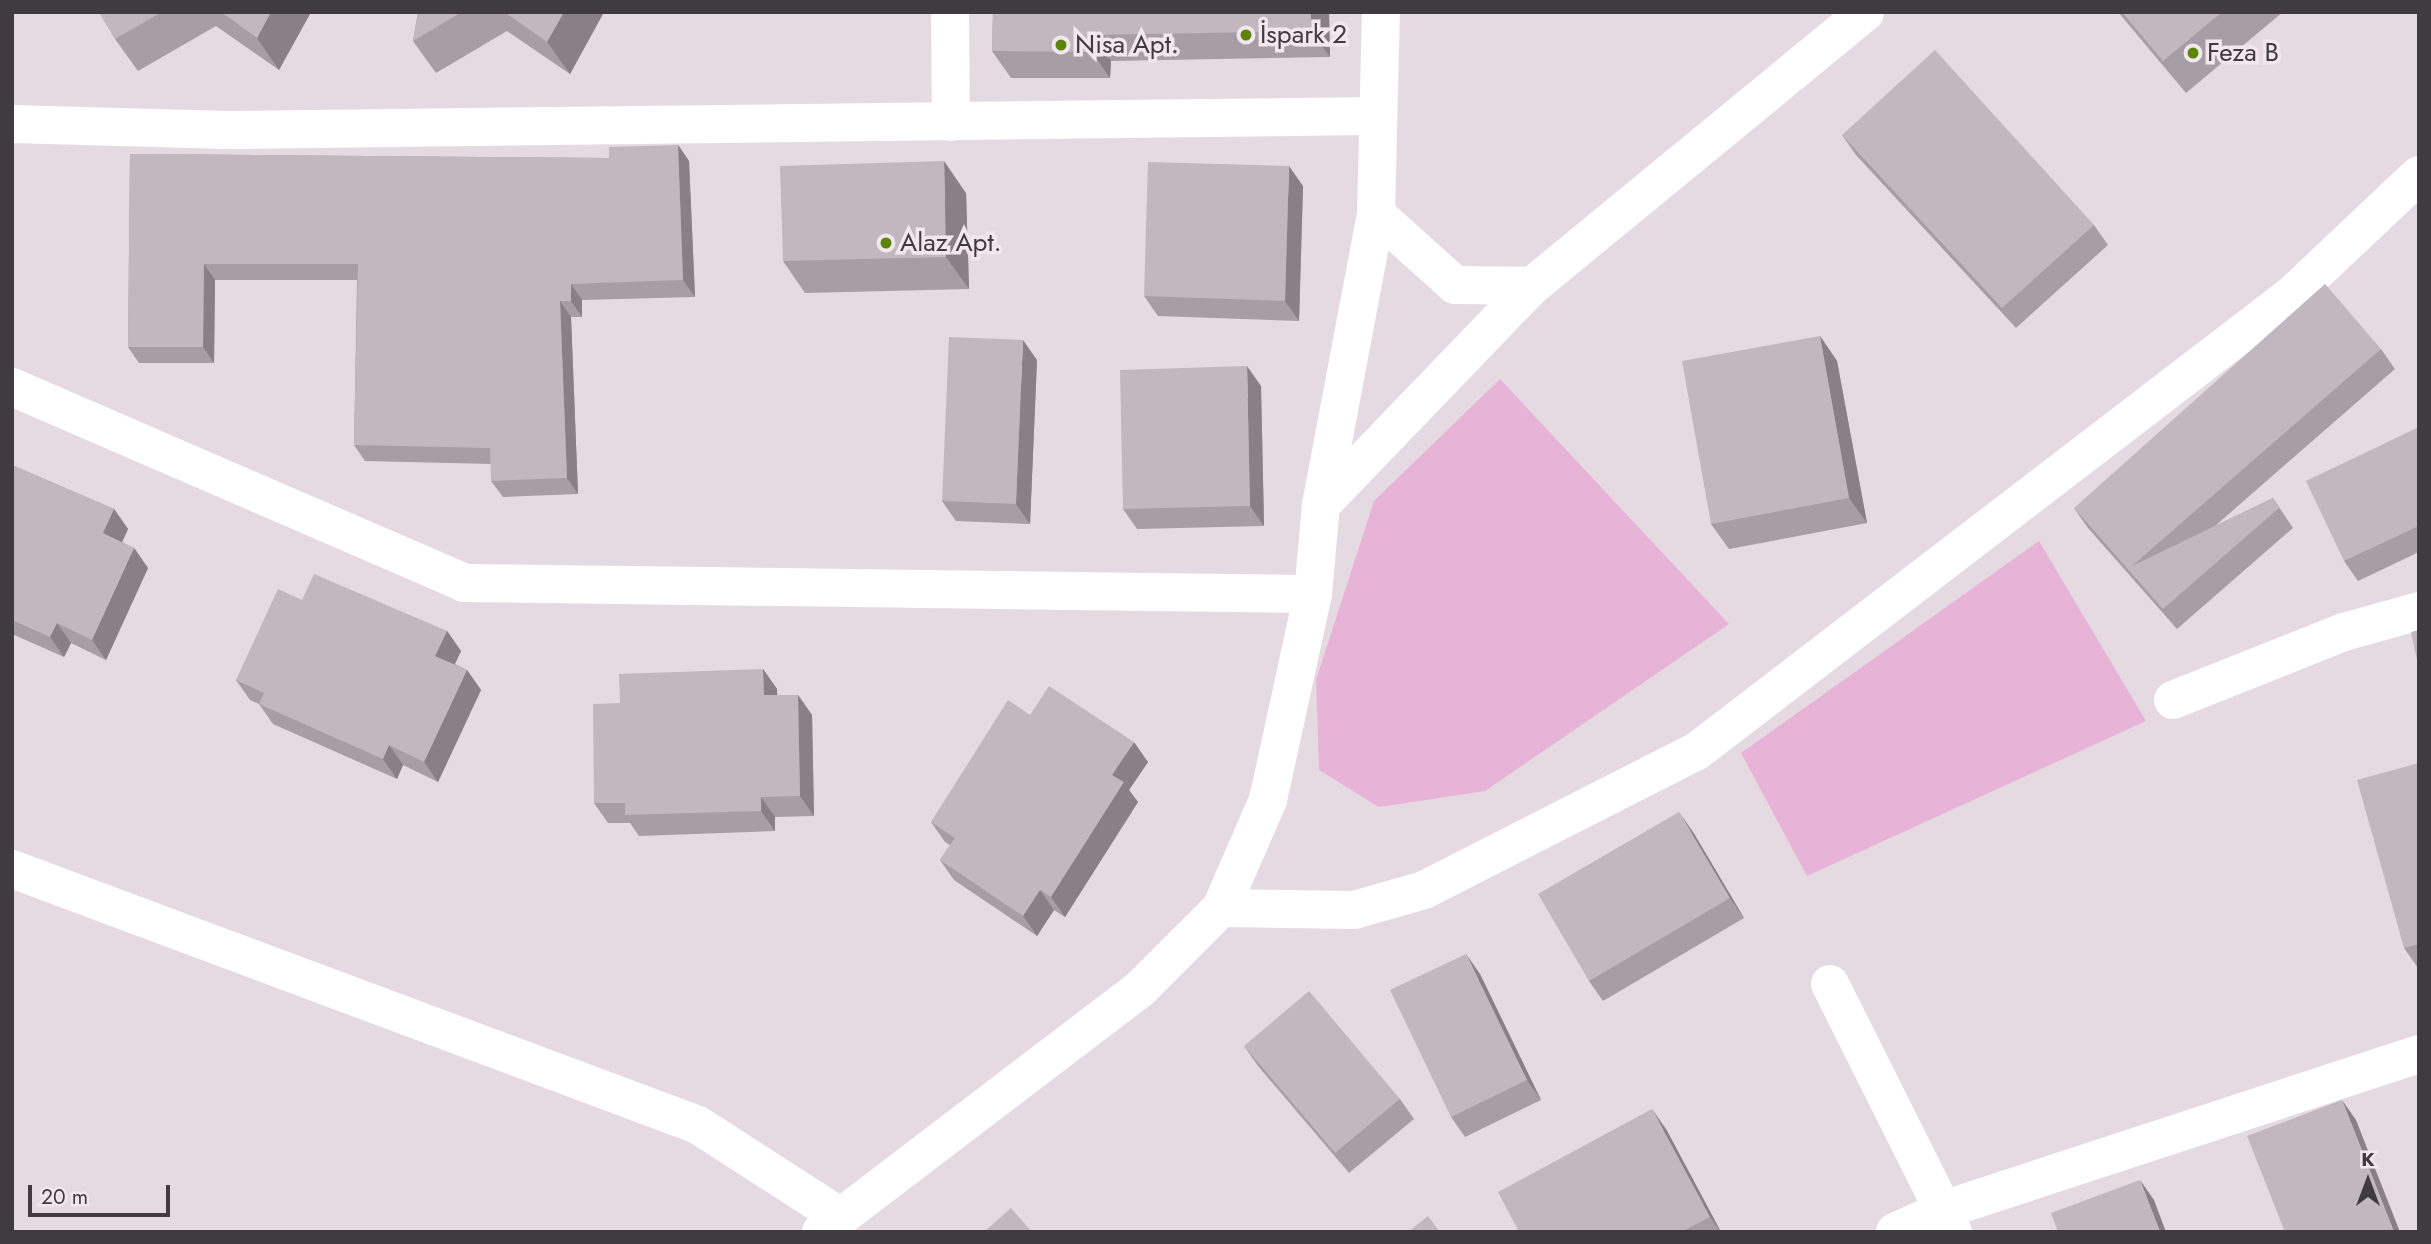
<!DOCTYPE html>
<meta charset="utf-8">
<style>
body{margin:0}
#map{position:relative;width:2431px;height:1244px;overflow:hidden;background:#e6dae2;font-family:Jost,sans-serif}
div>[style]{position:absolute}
.green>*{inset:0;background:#e7b4d7}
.minor>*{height:38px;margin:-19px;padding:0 19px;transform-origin:19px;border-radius:19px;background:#fff}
.wall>*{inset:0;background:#a79da4}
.shaded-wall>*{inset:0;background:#888086}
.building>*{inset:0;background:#c2b7bf}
.dots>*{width:19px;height:19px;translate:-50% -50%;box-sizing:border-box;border:4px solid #f3e7ef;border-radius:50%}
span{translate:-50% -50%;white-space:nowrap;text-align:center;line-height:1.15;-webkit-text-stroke:7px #f3e7ef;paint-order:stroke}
.poi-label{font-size:26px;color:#3f3b3e}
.left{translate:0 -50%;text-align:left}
.frame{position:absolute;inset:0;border:14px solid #3f3b3e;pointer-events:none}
.north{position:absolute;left:2333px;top:1146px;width:70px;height:70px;-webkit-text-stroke:5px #f3e7ef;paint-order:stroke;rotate:0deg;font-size:19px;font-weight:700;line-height:28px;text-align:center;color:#3f3b3e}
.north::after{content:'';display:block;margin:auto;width:24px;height:32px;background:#3f3b3e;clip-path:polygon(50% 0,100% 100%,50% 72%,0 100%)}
.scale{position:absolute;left:28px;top:1185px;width:142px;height:32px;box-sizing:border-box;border:4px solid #3f3b3e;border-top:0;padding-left:9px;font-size:21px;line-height:24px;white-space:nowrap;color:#3f3b3e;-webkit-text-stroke:5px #f3e7ef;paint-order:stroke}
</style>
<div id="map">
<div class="green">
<div style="clip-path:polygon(1500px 379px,1729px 624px,1485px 791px,1379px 807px,1319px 770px,1316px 680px,1374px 501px)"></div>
<div style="clip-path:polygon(2039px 541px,2146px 721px,1807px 876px,1741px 753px)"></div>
</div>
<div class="minor">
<div style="left:950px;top:12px;width:110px;rotate:89.5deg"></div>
<div style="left:12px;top:124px;width:215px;rotate:1.6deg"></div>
<div style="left:227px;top:130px;width:1150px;rotate:-0.7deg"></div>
<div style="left:1376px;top:214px;width:106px;rotate:41.9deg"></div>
<div style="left:1455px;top:285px;width:77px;rotate:0.7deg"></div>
<div style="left:12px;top:387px;width:493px;rotate:23.4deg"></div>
<div style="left:464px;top:583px;width:849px;rotate:0.74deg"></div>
<div style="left:1321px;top:505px;width:296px;rotate:-79.3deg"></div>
<div style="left:1376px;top:214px;width:202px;rotate:-88.6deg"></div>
<div style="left:2173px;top:700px;width:184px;rotate:-21.7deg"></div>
<div style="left:2344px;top:632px;width:78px;rotate:-15.6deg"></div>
<div style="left:12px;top:869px;width:732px;rotate:20.46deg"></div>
<div style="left:698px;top:1125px;width:168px;rotate:32.8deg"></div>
<div style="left:1221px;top:908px;width:133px;rotate:0.9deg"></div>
<div style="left:1354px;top:910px;width:73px;rotate:-15.9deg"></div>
<div style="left:1424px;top:890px;width:306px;rotate:-27deg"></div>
<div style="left:1697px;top:751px;width:751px;rotate:-37.48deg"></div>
<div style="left:2293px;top:294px;width:173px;rotate:-43.4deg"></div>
<div style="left:1830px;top:984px;width:253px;rotate:63.4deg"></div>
<div style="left:1943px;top:1210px;width:53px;rotate:155.4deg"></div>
<div style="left:821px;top:1232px;width:401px;rotate:-37.3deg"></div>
<div style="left:1140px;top:989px;width:115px;rotate:-45deg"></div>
<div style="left:1221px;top:908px;width:118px;rotate:-66.5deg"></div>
<div style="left:1268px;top:800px;width:211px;rotate:-77.7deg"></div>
<div style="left:1313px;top:594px;width:89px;rotate:-84.9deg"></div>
<div style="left:1321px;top:505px;width:304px;rotate:-46.1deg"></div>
<div style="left:1532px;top:286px;width:431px;rotate:-39.4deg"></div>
<div style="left:1953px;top:1232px;width:24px;rotate:-114deg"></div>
<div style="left:1943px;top:1210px;width:501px;rotate:-18.15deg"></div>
</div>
<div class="wall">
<div style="clip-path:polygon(99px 12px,311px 12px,279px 70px,216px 26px,138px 71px,115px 39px)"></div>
<div style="clip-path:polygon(418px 12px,604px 12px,570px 74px,507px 31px,436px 73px,413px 41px)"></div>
<div style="clip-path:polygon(993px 12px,1329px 12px,1330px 57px,1111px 61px,1110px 78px,1011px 78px,992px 51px)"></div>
<div style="clip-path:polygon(2118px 12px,2283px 12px,2186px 93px)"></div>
<div style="clip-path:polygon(1842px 135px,2094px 225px,2108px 245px,2016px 328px,1856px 155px)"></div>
<div style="clip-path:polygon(678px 145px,689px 161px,695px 297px,582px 300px,582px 317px,571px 317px,578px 494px,503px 497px,491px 481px,491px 464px,365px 461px,354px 445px,357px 280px,215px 280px,214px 363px,139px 363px,128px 347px,130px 154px,609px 158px)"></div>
<div style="clip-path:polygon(1303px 186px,1299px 321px,1158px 316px,1144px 296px)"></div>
<div style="clip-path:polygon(966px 193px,969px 289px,805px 293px,783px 261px)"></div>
<div style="clip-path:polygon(1820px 336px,1837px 361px,1867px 523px,1729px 549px,1711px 524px)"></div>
<div style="clip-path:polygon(2381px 349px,2395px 369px,2215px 526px,2273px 498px,2293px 528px,2177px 629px,2088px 528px,2074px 508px)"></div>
<div style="clip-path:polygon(1037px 360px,1030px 524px,956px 521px,942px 501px)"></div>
<div style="clip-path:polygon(1261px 386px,1264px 526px,1137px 529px,1123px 509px)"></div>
<div style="clip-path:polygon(2419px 427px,2419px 552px,2358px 581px,2344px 561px)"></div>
<div style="clip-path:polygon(12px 465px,114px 509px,128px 529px,122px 542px,134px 548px,148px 568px,106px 660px,71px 643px,64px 657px,12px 634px)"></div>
<div style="clip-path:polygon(302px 600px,447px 631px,461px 651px,455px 664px,467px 670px,481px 690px,438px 782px,403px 765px,397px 779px,273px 724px,259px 704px,250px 700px,236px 680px)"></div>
<div style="clip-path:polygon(763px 669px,777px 689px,777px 695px,798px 695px,812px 715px,814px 816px,775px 817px,775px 831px,639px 836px,630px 823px,608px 823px,594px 803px,620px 703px)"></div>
<div style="clip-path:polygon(1030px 715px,1148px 762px,1129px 790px,1138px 802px,1065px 917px,1054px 910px,1037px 936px,954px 880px,940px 860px,950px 845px,945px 842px,931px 822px)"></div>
<div style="clip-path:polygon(2419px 763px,2419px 968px,2418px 968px,2404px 948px)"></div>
<div style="clip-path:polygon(1693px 832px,1744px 918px,1603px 1001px,1589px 981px)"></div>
<div style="clip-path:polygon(1480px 974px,1541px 1100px,1465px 1137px,1451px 1117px)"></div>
<div style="clip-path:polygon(1244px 1046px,1400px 1099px,1414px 1119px,1349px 1173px,1258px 1066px)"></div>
<div style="clip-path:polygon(1666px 1129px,1721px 1232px,1519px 1232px)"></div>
</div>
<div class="shaded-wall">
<div style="clip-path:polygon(271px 12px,311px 12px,279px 70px,257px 38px)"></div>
<div style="clip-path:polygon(564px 12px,604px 12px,570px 74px,547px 42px)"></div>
<div style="clip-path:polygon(1311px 12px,1329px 12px,1330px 57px,1311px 31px)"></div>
<div style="clip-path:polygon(1092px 35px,1111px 61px,1110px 78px,1092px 52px)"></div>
<div style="clip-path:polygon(678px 145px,689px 161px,695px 297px,683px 280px)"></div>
<div style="clip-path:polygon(944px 161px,966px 193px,969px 289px,946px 257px)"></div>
<div style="clip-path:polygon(1289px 166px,1303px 186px,1299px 321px,1285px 301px)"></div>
<div style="clip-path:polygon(204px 264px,215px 280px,214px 363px,203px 347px)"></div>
<div style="clip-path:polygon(571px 284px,582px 300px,582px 317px,571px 301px)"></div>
<div style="clip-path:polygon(560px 301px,571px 317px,578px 494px,567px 478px)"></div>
<div style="clip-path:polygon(1820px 336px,1837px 361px,1867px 523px,1849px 498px)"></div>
<div style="clip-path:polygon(1023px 340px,1037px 360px,1030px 524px,1016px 504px)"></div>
<div style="clip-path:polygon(1247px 366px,1261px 386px,1264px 526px,1250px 506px)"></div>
<div style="clip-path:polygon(114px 509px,128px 529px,117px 553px,103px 533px)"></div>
<div style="clip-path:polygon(134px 548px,148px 568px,106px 660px,92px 640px)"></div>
<div style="clip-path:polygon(57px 623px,71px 643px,64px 657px,50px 637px)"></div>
<div style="clip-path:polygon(447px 631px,461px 651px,449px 676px,435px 656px)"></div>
<div style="clip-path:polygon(763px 669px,777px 689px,778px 715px,764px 695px)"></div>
<div style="clip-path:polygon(467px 670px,481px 690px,438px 782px,424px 762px)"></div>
<div style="clip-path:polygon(798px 695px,812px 715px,814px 816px,800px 796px)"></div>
<div style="clip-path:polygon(1134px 742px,1148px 762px,1129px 790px,1138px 802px,1065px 917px,1051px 897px,1112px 775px)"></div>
<div style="clip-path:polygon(389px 745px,403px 765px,397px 779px,383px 759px)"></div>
<div style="clip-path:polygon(761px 797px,775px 817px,775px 831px,761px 811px)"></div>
<div style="clip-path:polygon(1679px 812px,1693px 832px,1744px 918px,1730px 898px)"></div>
<div style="clip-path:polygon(1040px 890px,1054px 910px,1037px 936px,1023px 916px)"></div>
<div style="clip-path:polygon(1466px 954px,1480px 974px,1541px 1100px,1527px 1080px)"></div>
<div style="clip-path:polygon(2342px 1100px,2356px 1120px,2400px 1232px,2394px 1232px)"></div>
<div style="clip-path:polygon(1652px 1109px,1666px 1129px,1721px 1232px,1710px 1217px)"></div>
<div style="clip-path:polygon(2140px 1180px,2154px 1200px,2166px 1232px,2160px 1232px)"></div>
</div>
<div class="building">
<div style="clip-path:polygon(99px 12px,162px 12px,115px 39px)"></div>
<div style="clip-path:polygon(221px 12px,271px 12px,257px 38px)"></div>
<div style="clip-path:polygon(418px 12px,462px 12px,413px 41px)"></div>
<div style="clip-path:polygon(504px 12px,564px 12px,547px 42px)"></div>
<div style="clip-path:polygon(993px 12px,1311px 12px,1311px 31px,1092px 35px,1092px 52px,992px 51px)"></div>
<div style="clip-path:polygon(2122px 12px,2222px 12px,2163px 61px)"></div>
<div style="clip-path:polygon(1935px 50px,2094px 225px,2002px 308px,1842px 135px)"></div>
<div style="clip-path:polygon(678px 145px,683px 280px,571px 284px,571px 301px,560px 301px,567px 478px,491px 481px,490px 448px,354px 445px,358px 264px,204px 264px,203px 347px,128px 347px,130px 154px,609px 158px,609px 147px)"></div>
<div style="clip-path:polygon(944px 161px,946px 257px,783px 261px,780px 166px)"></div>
<div style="clip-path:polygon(1148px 162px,1289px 166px,1285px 301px,1144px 296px)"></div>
<div style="clip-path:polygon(2325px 284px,2381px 349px,2132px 566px,2273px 498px,2279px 508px,2163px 609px,2074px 508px)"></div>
<div style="clip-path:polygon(1820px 336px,1849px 498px,1711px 524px,1682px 361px)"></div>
<div style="clip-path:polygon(949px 337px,1023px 340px,1016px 504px,942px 501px)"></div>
<div style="clip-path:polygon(1247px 366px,1250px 506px,1123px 509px,1120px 370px)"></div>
<div style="clip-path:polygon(2419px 427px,2419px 526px,2344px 561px,2306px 481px)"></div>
<div style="clip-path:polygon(12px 465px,114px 509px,103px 533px,134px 548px,92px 640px,57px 623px,50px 637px,12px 620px)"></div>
<div style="clip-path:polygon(314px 574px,447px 631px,435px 656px,467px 670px,424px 762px,389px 745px,383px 759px,259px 704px,264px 693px,236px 680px,278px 589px,302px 600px)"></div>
<div style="clip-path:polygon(2419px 630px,2419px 670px,2411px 632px)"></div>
<div style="clip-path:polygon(763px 669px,764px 695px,798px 695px,800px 796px,761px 797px,761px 811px,625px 815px,625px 803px,594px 803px,593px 704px,620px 703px,619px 674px)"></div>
<div style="clip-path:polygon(1049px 686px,1134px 742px,1112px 775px,1124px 782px,1051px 897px,1040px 890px,1023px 916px,940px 860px,955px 838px,931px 822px,1008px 700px,1030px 715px)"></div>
<div style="clip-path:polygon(2419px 763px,2419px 944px,2404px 948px,2357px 780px)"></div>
<div style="clip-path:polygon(1679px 812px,1730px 898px,1589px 981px,1538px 894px)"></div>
<div style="clip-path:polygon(1466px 954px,1527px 1080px,1451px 1117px,1390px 990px)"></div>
<div style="clip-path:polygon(1309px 991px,1400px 1099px,1335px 1153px,1244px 1046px)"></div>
<div style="clip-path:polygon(2342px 1100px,2394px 1232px,2285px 1232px,2247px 1136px)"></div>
<div style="clip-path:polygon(1652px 1109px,1710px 1217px,1681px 1232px,1519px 1232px,1498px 1192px)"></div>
<div style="clip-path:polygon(2140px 1180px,2160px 1232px,2058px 1232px,2051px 1213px)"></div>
<div style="clip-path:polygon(1011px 1208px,1032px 1232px,984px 1232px)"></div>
<div style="clip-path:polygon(1428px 1216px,1440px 1232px,1408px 1232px)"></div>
</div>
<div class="dots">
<div style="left:1246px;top:35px;background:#5c8408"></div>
<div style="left:1061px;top:45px;background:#5c8408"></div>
<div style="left:2193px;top:53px;background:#5c8408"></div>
<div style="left:886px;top:243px;background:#5c8408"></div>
</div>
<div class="poi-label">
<span class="left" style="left:1260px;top:35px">İspark 2</span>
<span class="left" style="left:1075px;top:45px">Nisa Apt.</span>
<span class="left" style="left:2207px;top:53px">Feza B</span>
<span class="left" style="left:900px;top:243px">Alaz Apt.</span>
</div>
<div class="frame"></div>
<div class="north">K</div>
<div class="scale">20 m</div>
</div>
